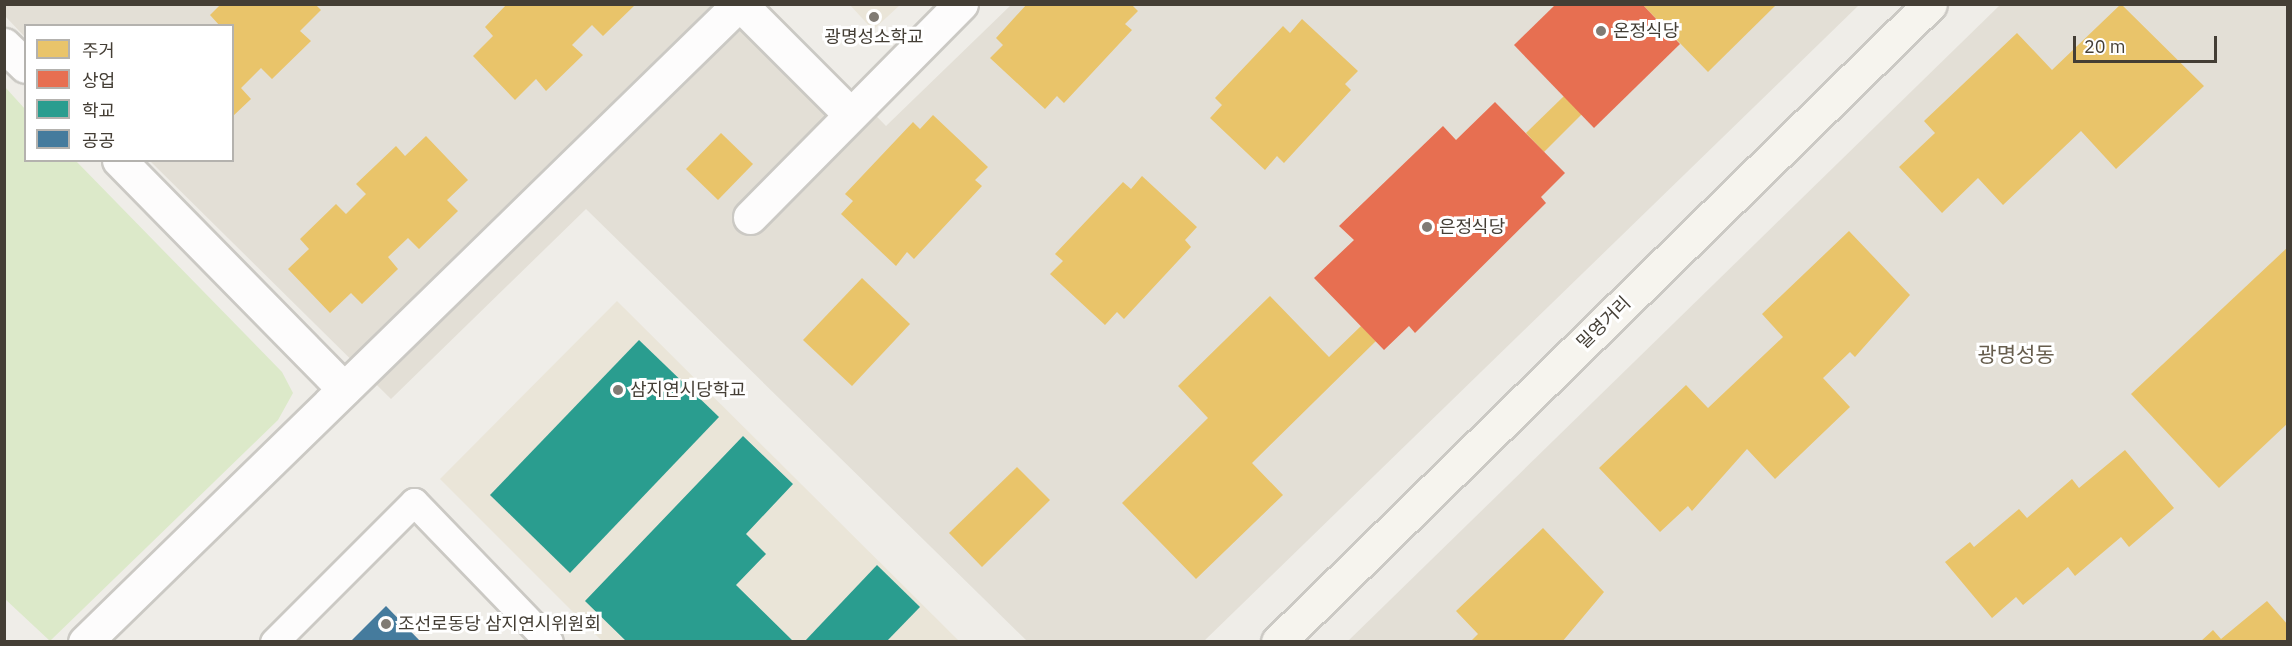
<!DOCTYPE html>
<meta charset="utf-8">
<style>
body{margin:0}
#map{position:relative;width:2292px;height:646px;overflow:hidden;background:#efede8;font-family:"IBM Plex Sans","Noto Sans KR",sans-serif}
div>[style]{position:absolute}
.residential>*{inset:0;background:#e3dfd6}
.education>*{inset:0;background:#eae5d8}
.green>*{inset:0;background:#dce9c9}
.homes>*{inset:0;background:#e9c46a}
.shops>*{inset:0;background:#e76f51}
.schools>*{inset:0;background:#2a9d8f}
.public>*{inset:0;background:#457b9d}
.roads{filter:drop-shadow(2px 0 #cbc9c4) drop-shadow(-2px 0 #cbc9c4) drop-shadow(0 2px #cbc9c4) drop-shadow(0 -2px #cbc9c4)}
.lane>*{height:27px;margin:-13.5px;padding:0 13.5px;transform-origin:13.5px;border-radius:13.5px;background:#fdfcfc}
.street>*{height:33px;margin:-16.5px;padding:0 16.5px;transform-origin:16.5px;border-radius:16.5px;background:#fdfcfc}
.secondary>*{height:33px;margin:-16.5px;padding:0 16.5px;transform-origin:16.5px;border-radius:16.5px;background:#f6f4ee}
.dots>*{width:16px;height:16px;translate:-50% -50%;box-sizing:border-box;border:3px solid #fff;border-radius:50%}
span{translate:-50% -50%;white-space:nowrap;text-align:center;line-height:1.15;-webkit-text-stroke:6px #fff;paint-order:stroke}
.poi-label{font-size:18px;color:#443e35}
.left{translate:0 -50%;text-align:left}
.street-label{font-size:18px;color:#443e35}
.quarter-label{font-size:21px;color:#665d4d}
.frame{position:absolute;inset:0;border:6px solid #443e35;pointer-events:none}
.legend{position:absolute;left:24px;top:24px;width:210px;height:138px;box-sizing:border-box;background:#fff;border:2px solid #b4b2ae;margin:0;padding:8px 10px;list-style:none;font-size:18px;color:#443e35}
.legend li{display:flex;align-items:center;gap:12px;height:30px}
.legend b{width:30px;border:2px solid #b4b2ae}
.scale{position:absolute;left:2073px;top:36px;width:144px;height:27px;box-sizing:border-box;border:3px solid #443e35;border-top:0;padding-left:8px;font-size:18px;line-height:21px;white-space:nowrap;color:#443e35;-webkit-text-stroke:4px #fff;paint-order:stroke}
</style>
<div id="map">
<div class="residential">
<div style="clip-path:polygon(4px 5px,768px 5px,886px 126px,1011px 5px,1859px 5px,1203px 642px,1027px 641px,586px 209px,391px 399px,150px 161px,232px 160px,232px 26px,26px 26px,25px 37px,5px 16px)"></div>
<div style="clip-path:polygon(2000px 5px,2287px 5px,2287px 641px,1347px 642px)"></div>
</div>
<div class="education">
<div style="clip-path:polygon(850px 5px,900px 5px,873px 30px)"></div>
<div style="clip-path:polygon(617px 301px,959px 641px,602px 641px,440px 479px)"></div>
</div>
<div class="green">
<div style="clip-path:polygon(5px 87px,25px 109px,26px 160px,76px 161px,282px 372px,293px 393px,278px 420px,50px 641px,5px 599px)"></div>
</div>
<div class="homes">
<div style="clip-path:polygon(221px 4px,315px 4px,321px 10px,300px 31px,311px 41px,272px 79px,261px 68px,241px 88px,251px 99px,232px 117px,232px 26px,220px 26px,210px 15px)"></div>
<div style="clip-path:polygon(507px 4px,636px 4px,603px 36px,592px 25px,572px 45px,583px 55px,546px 91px,536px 79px,515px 100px,473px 56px,493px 36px,485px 27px)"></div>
<div style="clip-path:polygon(1027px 4px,1131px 4px,1138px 11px,1125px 24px,1132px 30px,1064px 103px,1057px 96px,1045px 109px,990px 58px,1003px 45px,996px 38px)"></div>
<div style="clip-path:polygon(1642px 4px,1777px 4px,1708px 72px)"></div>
<div style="clip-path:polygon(2121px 4px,2204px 86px,2116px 169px,2081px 131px,2003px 205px,1978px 178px,1942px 213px,1899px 167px,1935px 133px,1924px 121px,2017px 33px,2052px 70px)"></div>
<div style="clip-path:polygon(1302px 19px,1358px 71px,1345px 84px,1351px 90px,1284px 163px,1277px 156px,1265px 170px,1210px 118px,1222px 105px,1215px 98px,1283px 26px,1290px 33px)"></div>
<div style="clip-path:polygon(1564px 96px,1582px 114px,1544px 152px,1526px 133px)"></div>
<div style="clip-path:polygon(933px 115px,988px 167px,975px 180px,982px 186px,914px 259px,907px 252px,896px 266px,841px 214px,853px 201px,845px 194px,913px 122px,920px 129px)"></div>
<div style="clip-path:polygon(721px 133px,753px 164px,718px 200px,686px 169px)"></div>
<div style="clip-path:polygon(426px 136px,468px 180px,447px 200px,458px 211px,419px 249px,408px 238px,388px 257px,398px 269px,362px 304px,351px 293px,330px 313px,288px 269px,309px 249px,300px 239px,336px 204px,346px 214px,366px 194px,356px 184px,396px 146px,405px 156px)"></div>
<div style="clip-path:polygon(1142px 176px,1197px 227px,1185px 240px,1191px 247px,1124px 319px,1117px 312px,1105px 325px,1050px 274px,1063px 261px,1055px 254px,1123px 182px,1131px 189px)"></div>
<div style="clip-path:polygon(1849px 231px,1910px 295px,1855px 357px,1850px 352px,1823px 378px,1850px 407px,1775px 479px,1747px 449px,1692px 511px,1688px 506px,1660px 532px,1599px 468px,1686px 385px,1708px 408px,1783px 337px,1762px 314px)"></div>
<div style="clip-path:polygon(2288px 247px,2288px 423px,2219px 488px,2131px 394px)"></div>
<div style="clip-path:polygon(862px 278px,910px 324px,852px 386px,803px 340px)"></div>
<div style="clip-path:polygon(1270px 296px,1329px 357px,1361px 326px,1376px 341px,1252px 463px,1283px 495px,1196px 579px,1122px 503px,1208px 418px,1178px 386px)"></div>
<div style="clip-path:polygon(2125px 450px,2174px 508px,2129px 547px,2121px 537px,2075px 576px,2068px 567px,2023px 605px,2016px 597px,1992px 618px,1945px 562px,1970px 542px,1974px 547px,2019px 509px,2027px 518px,2072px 479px,2079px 488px)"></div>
<div style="clip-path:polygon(1017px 467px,1050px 500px,982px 567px,949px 533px)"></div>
<div style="clip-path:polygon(1543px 528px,1604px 592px,1562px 642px,1470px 642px,1478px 634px,1456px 611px)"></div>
<div style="clip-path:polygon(2267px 601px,2288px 625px,2288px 642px,2200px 642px,2213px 630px,2221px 639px)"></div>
</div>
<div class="shops">
<div style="clip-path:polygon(1556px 4px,1642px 4px,1680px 44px,1594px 128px,1514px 45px)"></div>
<div style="clip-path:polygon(1495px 102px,1565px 173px,1541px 197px,1546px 203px,1415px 333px,1409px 326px,1384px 350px,1314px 278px,1354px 240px,1339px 226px,1443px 126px,1456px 140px)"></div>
</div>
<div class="schools">
<div style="clip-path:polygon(639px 340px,719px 417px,570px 573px,490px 495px)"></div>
<div style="clip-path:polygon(743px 436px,793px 484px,746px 534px,766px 554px,736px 585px,794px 642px,627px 642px,585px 601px)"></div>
<div style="clip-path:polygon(877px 565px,920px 607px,886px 642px,804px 642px)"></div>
</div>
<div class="public">
<div style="clip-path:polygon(386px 606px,421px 642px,350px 642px)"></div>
</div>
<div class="roads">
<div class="lane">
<div style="left:274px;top:642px;width:198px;rotate:-45deg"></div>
<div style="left:414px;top:502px;width:194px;rotate:46deg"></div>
</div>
<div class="street">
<div style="left:740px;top:4px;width:154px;rotate:45deg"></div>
<div style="left:4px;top:45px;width:30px;rotate:44deg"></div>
<div style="left:119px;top:160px;width:321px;rotate:45.5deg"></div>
<div style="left:750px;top:217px;width:300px;rotate:-45.3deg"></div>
<div style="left:85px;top:642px;width:914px;rotate:-44.29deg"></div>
</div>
<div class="secondary">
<div style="left:1278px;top:642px;width:912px;rotate:-44.38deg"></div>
</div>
</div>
<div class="dots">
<div style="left:874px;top:17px;background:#807b74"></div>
<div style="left:1601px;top:31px;background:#807b74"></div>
<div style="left:1427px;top:227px;background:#807b74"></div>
<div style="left:618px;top:390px;background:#807b74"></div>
<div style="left:386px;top:624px;background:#807b74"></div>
</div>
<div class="poi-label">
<span class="left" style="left:1613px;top:31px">온정식당</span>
<span style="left:874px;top:37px">광명성소학교</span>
<span class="left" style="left:1439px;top:227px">은정식당</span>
<span class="left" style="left:630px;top:390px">삼지연시당학교</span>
<span class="left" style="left:398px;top:624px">조선로동당 삼지연시위원회</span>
</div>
<div class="street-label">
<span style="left:1604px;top:323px;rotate:-44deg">밀영거리</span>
</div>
<div class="quarter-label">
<span style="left:2016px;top:354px">광명성동</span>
</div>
<div class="frame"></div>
<ul class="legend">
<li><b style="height:16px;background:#e9c46a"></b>주거</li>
<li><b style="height:16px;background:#e76f51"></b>상업</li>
<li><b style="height:16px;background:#2a9d8f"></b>학교</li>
<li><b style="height:16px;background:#457b9d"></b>공공</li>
</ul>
<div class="scale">20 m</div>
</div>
